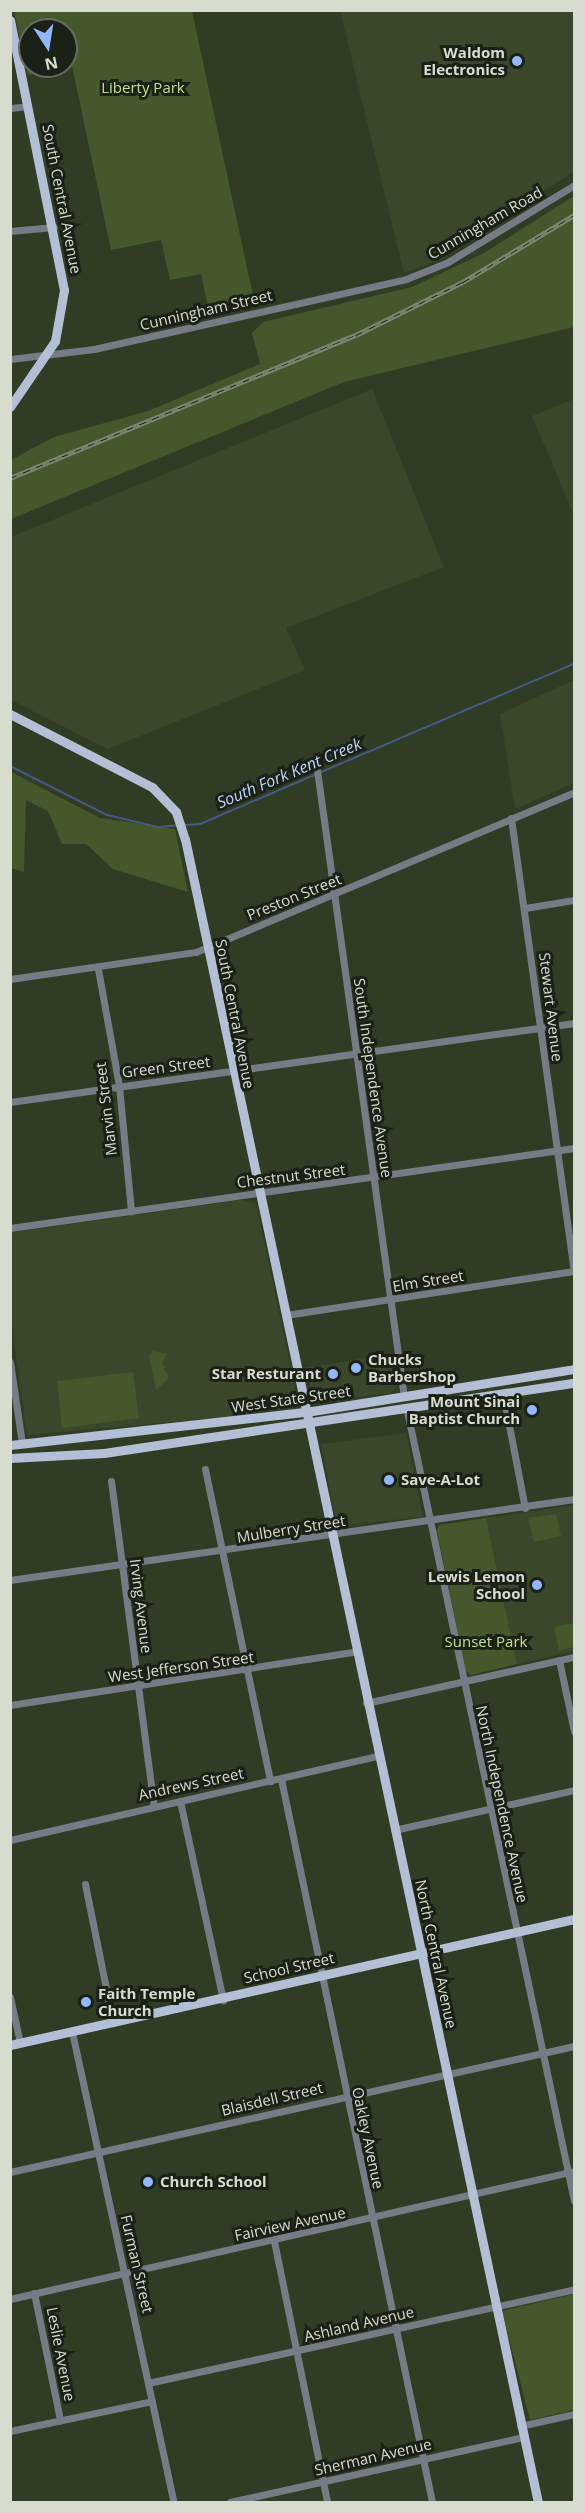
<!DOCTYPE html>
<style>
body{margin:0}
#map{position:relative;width:585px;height:2513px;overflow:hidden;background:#313c25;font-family:"Open Sans",sans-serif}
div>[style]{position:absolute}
.built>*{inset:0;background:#3a472a}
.green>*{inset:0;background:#45582b}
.stream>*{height:2px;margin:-1px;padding:0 1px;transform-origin:1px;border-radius:1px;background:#445a86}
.minor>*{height:7px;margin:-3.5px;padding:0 3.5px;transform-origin:3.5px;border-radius:3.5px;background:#767c86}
.major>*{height:9px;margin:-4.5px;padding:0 4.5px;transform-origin:4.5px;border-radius:4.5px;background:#b3bfd5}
.rail>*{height:4.5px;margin-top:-2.25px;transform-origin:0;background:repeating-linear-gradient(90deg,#1c2117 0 7px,#7c8572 0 14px);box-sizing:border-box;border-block:2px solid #7c8572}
.dots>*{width:16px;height:16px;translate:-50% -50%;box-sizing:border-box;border:3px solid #1c2117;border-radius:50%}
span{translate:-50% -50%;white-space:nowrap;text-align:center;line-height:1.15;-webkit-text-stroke:6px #1c2117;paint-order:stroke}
.poi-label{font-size:15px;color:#d6ddcf;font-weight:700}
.right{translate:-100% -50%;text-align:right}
.left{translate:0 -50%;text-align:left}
.park-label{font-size:15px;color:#bee094}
.street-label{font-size:15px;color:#d6ddcf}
.water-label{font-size:16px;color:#bdd3fd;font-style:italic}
.frame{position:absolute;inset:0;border:12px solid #d6ddcf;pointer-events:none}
.north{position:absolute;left:18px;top:18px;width:60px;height:60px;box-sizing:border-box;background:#1c2117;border:2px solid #666c61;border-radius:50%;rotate:168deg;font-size:16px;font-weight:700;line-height:24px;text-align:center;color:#d6ddcf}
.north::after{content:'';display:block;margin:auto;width:21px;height:27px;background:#93b7fd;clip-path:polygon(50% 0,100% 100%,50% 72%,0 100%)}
</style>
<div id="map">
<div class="built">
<div style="clip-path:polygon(340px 11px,574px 11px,574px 172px,429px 264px,404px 273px)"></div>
<div style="clip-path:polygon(372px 389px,444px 567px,286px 628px,305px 670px,108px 749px,11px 700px,11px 537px)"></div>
<div style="clip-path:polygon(574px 399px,574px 515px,532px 416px)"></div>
<div style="clip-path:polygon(574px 680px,574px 783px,515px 809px,500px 714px)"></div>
<div style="clip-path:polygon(241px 1200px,256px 1203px,295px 1388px,292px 1401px,280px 1409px,217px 1418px,27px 1435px,11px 1320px,10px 1233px)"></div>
<div style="clip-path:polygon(390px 1354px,397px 1385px,391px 1393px,326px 1401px,313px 1392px,303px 1368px)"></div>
<div style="clip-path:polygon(406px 1433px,423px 1517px,337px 1526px,321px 1444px)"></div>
<div style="clip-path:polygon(574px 1505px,574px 1651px,517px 1664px,486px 1518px)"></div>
</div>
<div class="green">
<div style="clip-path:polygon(evenodd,14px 11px,192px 11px,255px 305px,210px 316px,201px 274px,170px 280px,161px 240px,111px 250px,72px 66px,28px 75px,14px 11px,30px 30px,66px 30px,66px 66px,30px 66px,30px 30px)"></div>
<div style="clip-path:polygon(574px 196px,574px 327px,344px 382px,11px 519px,11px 460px,54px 437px,148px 411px,260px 364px,252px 333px,263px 322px,412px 287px,484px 253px)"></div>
<div style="clip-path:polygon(11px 772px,100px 818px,175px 829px,188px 892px,113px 869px,86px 844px,62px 844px,48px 811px,26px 800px,24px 872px,11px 868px)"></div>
<div style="clip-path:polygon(153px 1351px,167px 1354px,162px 1363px,169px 1378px,156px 1390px,149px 1356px)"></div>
<div style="clip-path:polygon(133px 1372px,139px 1418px,62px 1428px,57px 1381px)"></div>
<div style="clip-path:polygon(556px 1514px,561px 1536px,534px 1542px,528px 1518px)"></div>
<div style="clip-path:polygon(486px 1518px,517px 1664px,471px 1675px,466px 1671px,437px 1531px,439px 1525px)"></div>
<div style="clip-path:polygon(574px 1623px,574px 1647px,559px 1650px,554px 1627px)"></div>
<div style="clip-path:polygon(574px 2294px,574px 2410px,530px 2420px,502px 2311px)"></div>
</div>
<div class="stream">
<div style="left:10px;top:766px;width:109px;rotate:26.8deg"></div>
<div style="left:107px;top:815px;width:52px;rotate:13.2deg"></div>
<div style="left:158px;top:827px;width:21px;rotate:-5deg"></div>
<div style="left:184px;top:825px;width:16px;rotate:-4deg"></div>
<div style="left:200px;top:824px;width:407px;rotate:-23.2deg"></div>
</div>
<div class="minor">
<div style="left:10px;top:108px;width:18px;rotate:-6deg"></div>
<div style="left:10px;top:231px;width:44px;rotate:-5.2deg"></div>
<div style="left:10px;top:359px;width:85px;rotate:-6.8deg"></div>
<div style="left:94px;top:349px;width:320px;rotate:-12.6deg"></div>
<div style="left:406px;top:279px;width:45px;rotate:-22deg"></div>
<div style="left:448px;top:262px;width:148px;rotate:-31.4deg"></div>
<div style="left:316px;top:763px;width:640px;rotate:82.1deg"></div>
<div style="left:511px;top:818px;width:457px;rotate:82.1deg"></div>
<div style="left:525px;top:908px;width:50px;rotate:-9.3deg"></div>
<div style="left:98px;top:969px;width:119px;rotate:79.8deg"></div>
<div style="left:119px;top:1086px;width:126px;rotate:84.5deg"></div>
<div style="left:10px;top:979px;width:188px;rotate:-8.3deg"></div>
<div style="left:196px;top:952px;width:410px;rotate:-22.9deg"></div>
<div style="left:10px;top:1102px;width:570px;rotate:-7.97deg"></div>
<div style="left:10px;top:1228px;width:570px;rotate:-8.07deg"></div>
<div style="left:286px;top:1315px;width:291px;rotate:-8.7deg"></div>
<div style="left:10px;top:1362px;width:82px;rotate:81.6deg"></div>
<div style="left:503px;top:1394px;width:116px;rotate:79.1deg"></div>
<div style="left:407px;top:1411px;width:807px;rotate:78.06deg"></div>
<div style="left:205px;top:1469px;width:319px;rotate:78.2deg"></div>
<div style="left:111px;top:1481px;width:328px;rotate:82.5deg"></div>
<div style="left:10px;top:1580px;width:570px;rotate:-8.17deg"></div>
<div style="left:559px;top:1660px;width:73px;rotate:78.1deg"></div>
<div style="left:366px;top:1703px;width:213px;rotate:-12.5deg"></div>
<div style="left:10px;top:1705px;width:348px;rotate:-8.8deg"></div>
<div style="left:281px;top:1779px;width:739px;rotate:78.2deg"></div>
<div style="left:180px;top:1801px;width:204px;rotate:77.8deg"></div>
<div style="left:394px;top:1830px;width:184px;rotate:-12.5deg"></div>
<div style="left:10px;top:1840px;width:377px;rotate:-12.9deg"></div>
<div style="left:85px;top:1884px;width:142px;rotate:78.6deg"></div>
<div style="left:10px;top:1997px;width:47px;rotate:77.7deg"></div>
<div style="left:72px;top:2032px;width:481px;rotate:77.8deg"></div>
<div style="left:10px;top:2172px;width:578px;rotate:-12.59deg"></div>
<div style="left:274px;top:2241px;width:266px;rotate:78.5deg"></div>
<div style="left:34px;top:2293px;width:130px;rotate:78.4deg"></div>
<div style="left:10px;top:2299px;width:578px;rotate:-12.79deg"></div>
<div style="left:148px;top:2383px;width:436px;rotate:-12.4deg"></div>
<div style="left:520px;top:2426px;width:55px;rotate:-12.5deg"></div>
<div style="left:10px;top:2431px;width:145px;rotate:-11.9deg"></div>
<div style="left:230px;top:2502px;width:299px;rotate:-12.5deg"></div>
</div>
<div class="major">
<div style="left:10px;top:20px;width:275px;rotate:78.7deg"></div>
<div style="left:64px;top:290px;width:52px;rotate:100deg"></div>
<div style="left:55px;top:341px;width:80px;rotate:124.3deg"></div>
<div style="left:10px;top:714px;width:160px;rotate:27.2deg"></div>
<div style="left:152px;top:787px;width:35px;rotate:46deg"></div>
<div style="left:176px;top:812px;width:28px;rotate:72deg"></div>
<div style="left:185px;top:839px;width:1700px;rotate:78.02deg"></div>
<div style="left:10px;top:1445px;width:298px;rotate:-6.4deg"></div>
<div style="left:306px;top:1412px;width:271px;rotate:-9.1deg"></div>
<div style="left:10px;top:1458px;width:94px;rotate:-3deg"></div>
<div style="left:104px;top:1453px;width:475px;rotate:-8.5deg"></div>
<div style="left:10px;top:2045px;width:578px;rotate:-12.59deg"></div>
</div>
<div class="rail">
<div style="left:10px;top:478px;width:374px;rotate:-22.5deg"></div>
<div style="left:356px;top:335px;width:119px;rotate:-26.4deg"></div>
<div style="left:463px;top:282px;width:130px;rotate:-31.1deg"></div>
</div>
<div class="dots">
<div style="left:517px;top:61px;background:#93b7fd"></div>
<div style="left:356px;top:1368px;background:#93b7fd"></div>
<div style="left:333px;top:1374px;background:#93b7fd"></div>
<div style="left:532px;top:1410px;background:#93b7fd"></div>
<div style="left:389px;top:1480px;background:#93b7fd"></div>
<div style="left:537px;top:1585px;background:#93b7fd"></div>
<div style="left:86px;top:2002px;background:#93b7fd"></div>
<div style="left:148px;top:2182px;background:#93b7fd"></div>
</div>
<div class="poi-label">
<span class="right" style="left:505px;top:61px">Waldom<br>Electronics</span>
<span class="left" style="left:368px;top:1368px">Chucks<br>BarberShop</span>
<span class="right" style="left:321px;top:1374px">Star Resturant</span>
<span class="right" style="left:520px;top:1410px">Mount Sinai<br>Baptist Church</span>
<span class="left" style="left:401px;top:1480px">Save-A-Lot</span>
<span class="right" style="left:525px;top:1585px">Lewis Lemon<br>School</span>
<span class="left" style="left:98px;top:2002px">Faith Temple<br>Church</span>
<span class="left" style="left:160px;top:2182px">Church School</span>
</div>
<div class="park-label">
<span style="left:143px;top:88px">Liberty Park</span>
<span style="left:486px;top:1642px">Sunset Park</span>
</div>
<div class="street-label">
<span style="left:62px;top:199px;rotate:79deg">South Central Avenue</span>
<span style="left:485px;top:223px;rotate:-30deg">Cunningham Road</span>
<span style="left:206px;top:310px;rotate:-13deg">Cunningham Street</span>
<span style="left:294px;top:897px;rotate:-22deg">Preston Street</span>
<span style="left:551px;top:1007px;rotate:83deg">Stewart Avenue</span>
<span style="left:235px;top:1014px;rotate:79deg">South Central Avenue</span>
<span style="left:166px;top:1067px;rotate:-7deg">Green Street</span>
<span style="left:373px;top:1078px;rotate:82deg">South Independence Avenue</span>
<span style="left:106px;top:1109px;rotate:-97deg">Marvin Street</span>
<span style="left:291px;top:1176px;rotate:-7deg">Chestnut Street</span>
<span style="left:428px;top:1281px;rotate:-9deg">Elm Street</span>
<span style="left:291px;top:1399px;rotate:-8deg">West State Street</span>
<span style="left:291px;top:1529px;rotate:-9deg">Mulberry Street</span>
<span style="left:141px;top:1606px;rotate:83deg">Irving Avenue</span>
<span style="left:181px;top:1667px;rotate:-8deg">West Jefferson Street</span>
<span style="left:191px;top:1784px;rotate:-12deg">Andrews Street</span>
<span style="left:502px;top:1804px;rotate:78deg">North Independence Avenue</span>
<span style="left:436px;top:1954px;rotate:78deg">North Central Avenue</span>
<span style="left:289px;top:1968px;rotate:-13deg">School Street</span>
<span style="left:272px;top:2099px;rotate:-13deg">Blaisdell Street</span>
<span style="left:368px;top:2138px;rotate:78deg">Oakley Avenue</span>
<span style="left:290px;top:2224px;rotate:-12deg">Fairview Avenue</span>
<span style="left:137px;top:2264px;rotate:77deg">Furman Street</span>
<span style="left:359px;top:2324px;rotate:-13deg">Ashland Avenue</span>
<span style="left:61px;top:2354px;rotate:79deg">Leslie Avenue</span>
<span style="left:373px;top:2457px;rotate:-13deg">Sherman Avenue</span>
</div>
<div class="water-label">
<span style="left:289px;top:773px;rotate:-23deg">South Fork Kent Creek</span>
</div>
<div class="frame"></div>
<div class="north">N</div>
</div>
